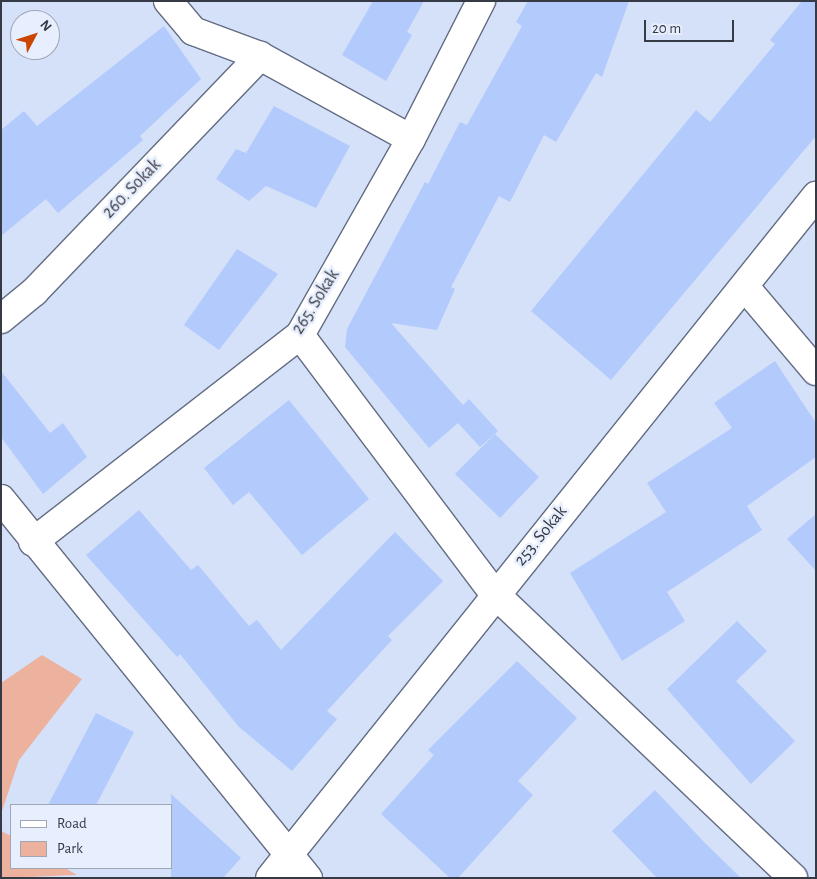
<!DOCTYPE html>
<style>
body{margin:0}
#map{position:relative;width:817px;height:879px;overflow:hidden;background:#d5e0f9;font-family:"Alegreya Sans",sans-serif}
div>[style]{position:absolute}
.green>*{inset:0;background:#ecb29e}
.building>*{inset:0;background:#b3cafc}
.roads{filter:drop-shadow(1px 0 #636d83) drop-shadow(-1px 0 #636d83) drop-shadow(0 1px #636d83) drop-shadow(0 -1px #636d83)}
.minor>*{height:28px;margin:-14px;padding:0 14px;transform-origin:14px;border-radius:14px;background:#fff}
span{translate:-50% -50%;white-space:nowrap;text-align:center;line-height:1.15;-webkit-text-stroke:5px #e7eefd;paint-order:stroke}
.street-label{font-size:18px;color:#363a44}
.frame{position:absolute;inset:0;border:2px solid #363a44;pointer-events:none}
.legend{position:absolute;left:10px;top:804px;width:162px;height:65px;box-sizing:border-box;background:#e7eefd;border:1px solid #a0a6b3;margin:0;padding:6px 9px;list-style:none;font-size:15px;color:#363a44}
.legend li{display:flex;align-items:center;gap:10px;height:25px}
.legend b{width:25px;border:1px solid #a0a6b3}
.north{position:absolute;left:10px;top:10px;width:50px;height:50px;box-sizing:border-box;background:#e7eefd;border:1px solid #a0a6b3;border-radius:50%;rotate:50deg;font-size:14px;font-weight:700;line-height:20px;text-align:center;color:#363a44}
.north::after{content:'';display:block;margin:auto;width:18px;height:22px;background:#cb4600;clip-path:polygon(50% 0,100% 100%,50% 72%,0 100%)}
.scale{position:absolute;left:644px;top:20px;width:90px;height:22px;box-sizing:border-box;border:2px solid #363a44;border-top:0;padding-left:6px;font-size:15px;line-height:18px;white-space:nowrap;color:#363a44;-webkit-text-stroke:4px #e7eefd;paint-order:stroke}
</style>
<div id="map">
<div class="green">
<div style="clip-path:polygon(42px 655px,82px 679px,19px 760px,1px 814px,1px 683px)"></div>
<div style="clip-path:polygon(1px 831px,11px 836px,11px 868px,65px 868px,77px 875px,1px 878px)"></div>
</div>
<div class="building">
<div style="clip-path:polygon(373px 1px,424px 1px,407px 32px,412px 35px,386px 81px,342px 55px)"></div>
<div style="clip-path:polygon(528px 1px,629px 1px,602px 77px,596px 73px,556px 142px,544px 135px,510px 202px,499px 196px,451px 287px,455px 289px,437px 330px,391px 323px,463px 405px,469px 399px,498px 431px,480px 447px,458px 423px,429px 448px,345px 347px,347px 329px,425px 182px,428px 184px,460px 122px,467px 125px,522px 26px,516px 22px)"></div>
<div style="clip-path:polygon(802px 1px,816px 1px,816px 136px,611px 380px,531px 311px,696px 110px,710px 122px,775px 44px,770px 40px)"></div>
<div style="clip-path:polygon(164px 26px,201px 79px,140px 136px,143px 140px,58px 213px,46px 199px,1px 236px,1px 130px,24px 111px,37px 126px)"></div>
<div style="clip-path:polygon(274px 106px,350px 146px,316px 208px,266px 186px,249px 201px,216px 179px,236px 149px,246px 153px)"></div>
<div style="clip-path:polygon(237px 249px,278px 274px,219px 350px,184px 325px)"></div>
<div style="clip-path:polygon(775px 361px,816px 423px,816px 457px,747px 506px,762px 530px,667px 592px,685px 621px,622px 661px,570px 573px,666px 512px,647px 483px,732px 428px,714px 403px)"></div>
<div style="clip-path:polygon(1px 371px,50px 433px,63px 423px,87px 457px,43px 494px,1px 437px)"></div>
<div style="clip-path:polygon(289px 400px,369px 499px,302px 555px,249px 492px,233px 505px,204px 468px)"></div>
<div style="clip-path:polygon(495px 434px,539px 477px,500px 518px,455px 474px)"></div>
<div style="clip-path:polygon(139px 510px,191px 570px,198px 565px,249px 626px,257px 620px,281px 650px,395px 532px,443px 581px,388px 636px,392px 640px,327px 711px,337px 719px,292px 771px,239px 727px,180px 654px,177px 657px,86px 555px)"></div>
<div style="clip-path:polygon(816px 514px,816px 571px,787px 539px)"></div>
<div style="clip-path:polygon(737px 621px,767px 651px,736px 681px,795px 741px,751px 784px,667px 689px)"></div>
<div style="clip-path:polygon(517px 661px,577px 718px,518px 781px,533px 795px,458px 878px,450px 878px,381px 814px,434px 755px,428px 750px)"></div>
<div style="clip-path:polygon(96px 713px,134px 732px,96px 805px,48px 805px)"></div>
<div style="clip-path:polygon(655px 790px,705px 843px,741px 878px,657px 878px,612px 831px)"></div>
<div style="clip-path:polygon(171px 794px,241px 858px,223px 878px,171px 878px)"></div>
</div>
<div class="roads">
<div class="minor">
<div style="left:168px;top:1px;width:39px;rotate:50deg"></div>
<div style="left:193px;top:31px;width:72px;rotate:20.5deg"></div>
<div style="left:260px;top:56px;width:172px;rotate:28.8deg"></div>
<div style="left:745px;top:287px;width:110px;rotate:49.8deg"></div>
<div style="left:1px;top:319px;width:43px;rotate:-39.3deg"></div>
<div style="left:34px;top:292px;width:327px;rotate:-46.2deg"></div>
<div style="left:300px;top:335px;width:323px;rotate:53.1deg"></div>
<div style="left:494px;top:593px;width:413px;rotate:43.6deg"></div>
<div style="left:1px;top:499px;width:488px;rotate:51deg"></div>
<div style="left:33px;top:542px;width:338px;rotate:-37.8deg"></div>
<div style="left:300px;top:335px;width:225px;rotate:-60.5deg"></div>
<div style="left:411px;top:139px;width:155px;rotate:-63.1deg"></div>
<div style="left:270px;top:878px;width:874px;rotate:-51.32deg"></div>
</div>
</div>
<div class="street-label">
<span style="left:132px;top:189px;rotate:-46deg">260. Sokak</span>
<span style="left:316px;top:302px;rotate:-58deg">265. Sokak</span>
<span style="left:541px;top:536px;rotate:-51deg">253. Sokak</span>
</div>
<div class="frame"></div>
<ul class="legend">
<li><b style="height:6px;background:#fff"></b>Road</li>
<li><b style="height:14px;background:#ecb29e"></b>Park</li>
</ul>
<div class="north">N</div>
<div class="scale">20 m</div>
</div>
